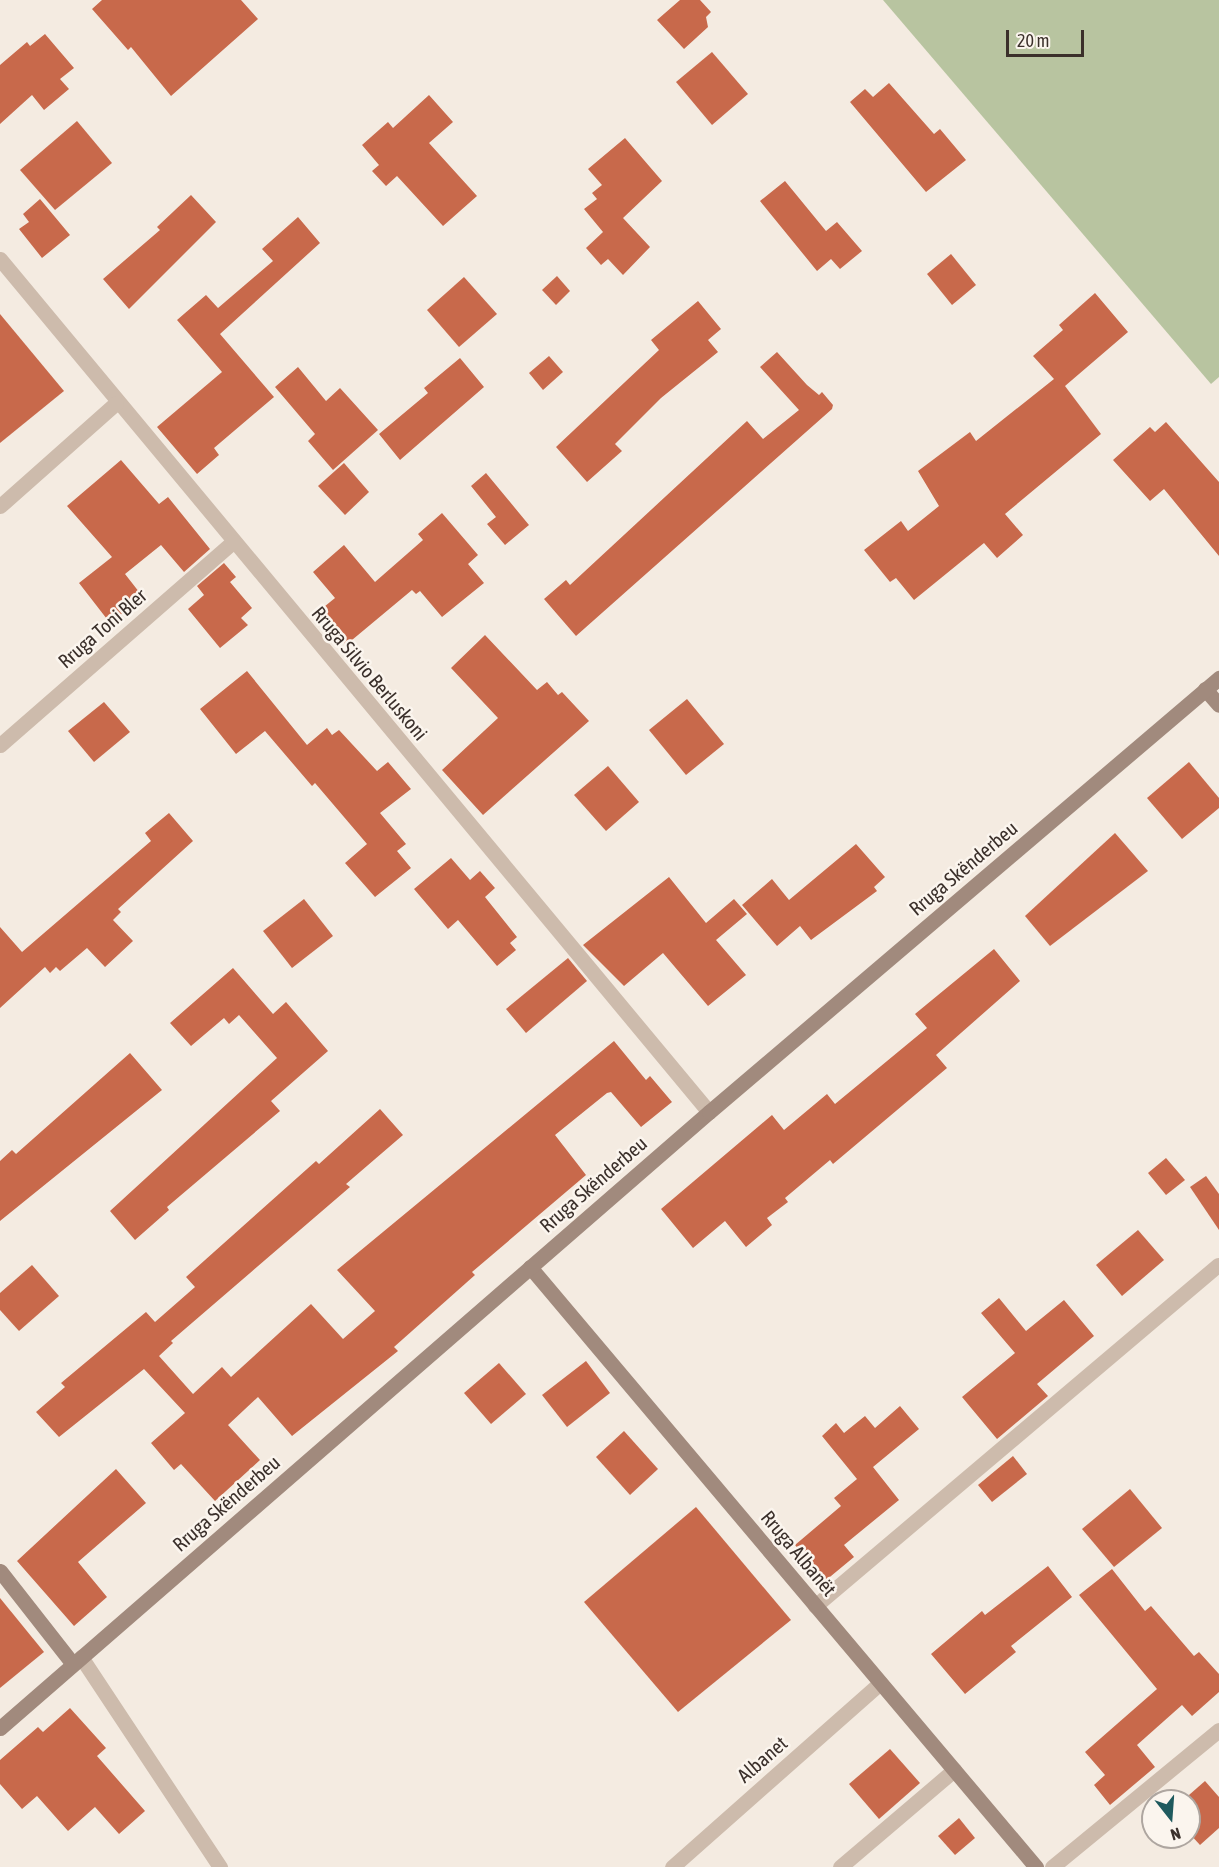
<!DOCTYPE html>
<meta charset="utf-8">
<style>
body{margin:0}
#map{position:relative;width:1219px;height:1867px;overflow:hidden;background:#f4ebe1;font-family:"Asap Condensed",sans-serif}
div>[style]{position:absolute}
.green>*{inset:0;background:#b8c4a0}
.building>*{inset:0;background:#c8694b}
.street>*{height:15px;margin:-7.5px;padding:0 7.5px;transform-origin:7.5px;border-radius:7.5px;background:#cdbbac}
.secondary>*{height:15px;margin:-7.5px;padding:0 7.5px;transform-origin:7.5px;border-radius:7.5px;background:#a18a7d}
span{translate:-50% -50%;white-space:nowrap;text-align:center;line-height:1.15;-webkit-text-stroke:5px #fbf5ee;paint-order:stroke}
.street-label{font-size:20px;color:#3b302b}
.north{position:absolute;left:1141px;top:1789px;width:60px;height:60px;box-sizing:border-box;background:#fbf5ee;border:2px solid #aea6a0;border-radius:50%;rotate:163deg;font-size:16px;font-weight:700;line-height:24px;text-align:center;color:#3b302b}
.north::after{content:'';display:block;margin:auto;width:21px;height:27px;background:#1f5a5e;clip-path:polygon(50% 0,100% 100%,50% 72%,0 100%)}
.scale{position:absolute;left:1006px;top:30px;width:78px;height:27px;box-sizing:border-box;border:3px solid #3b302b;border-top:0;padding-left:8px;font-size:18px;line-height:21px;white-space:nowrap;color:#3b302b;-webkit-text-stroke:4px #fbf5ee;paint-order:stroke}
</style>
<div id="map">
<div class="green">
<div style="clip-path:polygon(883px 0,1219px 0,1219px 377px,1211px 384px)"></div>
</div>
<div class="building">
<div style="clip-path:polygon(102px 0,241px 0,258px 19px,171px 96px,131px 47px,128px 50px,92px 9px)"></div>
<div style="clip-path:polygon(680px 0,700px 0,711px 12px,706px 17px,708px 27px,684px 49px,657px 20px)"></div>
<div style="clip-path:polygon(45px 34px,74px 68px,60px 79px,69px 89px,44px 110px,32px 95px,0 124px,0 65px,27px 42px,30px 46px)"></div>
<div style="clip-path:polygon(712px 52px,748px 94px,712px 125px,676px 82px)"></div>
<div style="clip-path:polygon(889px 83px,934px 134px,940px 129px,966px 160px,926px 192px,850px 102px,865px 89px,873px 97px)"></div>
<div style="clip-path:polygon(429px 95px,453px 122px,429px 143px,477px 196px,443px 226px,397px 176px,386px 186px,372px 171px,379px 165px,362px 145px,388px 122px,393px 128px)"></div>
<div style="clip-path:polygon(77px 121px,112px 163px,55px 210px,20px 170px)"></div>
<div style="clip-path:polygon(625px 138px,662px 181px,623px 218px,650px 247px,623px 275px,608px 259px,601px 265px,586px 248px,603px 232px,584px 209px,597px 199px,592px 193px,602px 185px,588px 169px)"></div>
<div style="clip-path:polygon(785px 181px,826px 231px,837px 222px,862px 251px,840px 269px,831px 259px,817px 271px,760px 201px)"></div>
<div style="clip-path:polygon(191px 195px,216px 222px,129px 309px,103px 279px,160px 230px,157px 227px)"></div>
<div style="clip-path:polygon(40px 199px,70px 235px,42px 258px,19px 229px,29px 222px,23px 214px)"></div>
<div style="clip-path:polygon(298px 217px,320px 243px,220px 334px,274px 397px,214px 448px,219px 455px,197px 474px,157px 427px,222px 372px,177px 320px,206px 295px,218px 308px,273px 261px,262px 249px)"></div>
<div style="clip-path:polygon(951px 254px,976px 285px,952px 305px,927px 274px)"></div>
<div style="clip-path:polygon(557px 276px,570px 291px,556px 305px,542px 290px)"></div>
<div style="clip-path:polygon(464px 277px,497px 314px,459px 347px,427px 310px)"></div>
<div style="clip-path:polygon(1095px 293px,1128px 332px,1065px 386px,1101px 434px,1005px 514px,1023px 535px,997px 558px,984px 543px,914px 600px,896px 578px,890px 582px,864px 550px,901px 521px,908px 531px,939px 506px,918px 471px,970px 432px,976px 441px,1054px 379px,1033px 356px,1063px 330px,1059px 325px)"></div>
<div style="clip-path:polygon(698px 301px,721px 329px,708px 340px,718px 352px,661px 398px,615px 444px,622px 451px,587px 482px,556px 447px,659px 350px,651px 340px)"></div>
<div style="clip-path:polygon(0 314px,64px 391px,0 443px)"></div>
<div style="clip-path:polygon(777px 352px,807px 385px,819px 395px,822px 392px,833px 405px,832px 409px,576px 636px,544px 599px,566px 580px,570px 585px,747px 421px,763px 439px,799px 410px,760px 367px)"></div>
<div style="clip-path:polygon(549px 356px,563px 372px,543px 390px,529px 373px)"></div>
<div style="clip-path:polygon(460px 358px,484px 387px,400px 460px,379px 434px,428px 393px,424px 388px)"></div>
<div style="clip-path:polygon(298px 367px,326px 401px,340px 388px,378px 430px,333px 470px,308px 441px,315px 434px,275px 387px)"></div>
<div style="clip-path:polygon(1166px 422px,1219px 482px,1219px 556px,1164px 489px,1150px 501px,1113px 460px,1150px 427px,1155px 432px)"></div>
<div style="clip-path:polygon(121px 460px,159px 504px,168px 497px,210px 549px,184px 572px,161px 545px,125px 574px,143px 597px,110px 623px,79px 583px,112px 557px,67px 506px)"></div>
<div style="clip-path:polygon(344px 463px,369px 492px,345px 515px,318px 486px)"></div>
<div style="clip-path:polygon(486px 473px,529px 525px,505px 545px,487px 524px,496px 517px,471px 486px)"></div>
<div style="clip-path:polygon(442px 513px,478px 555px,468px 564px,484px 583px,442px 617px,420px 591px,416px 594px,412px 590px,346px 645px,319px 611px,335px 598px,313px 572px,344px 545px,375px 582px,423px 540px,418px 534px)"></div>
<div style="clip-path:polygon(224px 563px,236px 577px,230px 582px,252px 608px,241px 618px,248px 625px,220px 648px,188px 609px,204px 595px,197px 586px)"></div>
<div style="clip-path:polygon(485px 635px,537px 690px,547px 682px,558px 695px,562px 692px,589px 721px,483px 815px,442px 770px,498px 718px,451px 668px)"></div>
<div style="clip-path:polygon(247px 671px,307px 745px,327px 728px,332px 735px,339px 730px,377px 771px,388px 762px,411px 789px,380px 813px,406px 844px,397px 851px,411px 868px,375px 897px,345px 863px,367px 844px,315px 783px,312px 786px,265px 731px,236px 754px,200px 709px)"></div>
<div style="clip-path:polygon(687px 699px,724px 744px,686px 775px,649px 730px)"></div>
<div style="clip-path:polygon(104px 702px,130px 732px,94px 762px,68px 731px)"></div>
<div style="clip-path:polygon(1189px 762px,1219px 798px,1219px 808px,1182px 839px,1147px 798px)"></div>
<div style="clip-path:polygon(608px 766px,639px 802px,606px 831px,574px 795px)"></div>
<div style="clip-path:polygon(169px 813px,193px 841px,118px 909px,121px 912px,113px 920px,133px 941px,105px 967px,87px 948px,60px 971px,56px 967px,50px 973px,45px 967px,0 1008px,0 927px,22px 952px,151px 841px,145px 833px)"></div>
<div style="clip-path:polygon(1115px 833px,1148px 871px,1050px 946px,1025px 916px)"></div>
<div style="clip-path:polygon(856px 844px,885px 877px,874px 887px,877px 891px,811px 940px,800px 926px,777px 946px,742px 905px,772px 879px,789px 900px)"></div>
<div style="clip-path:polygon(451px 858px,470px 880px,480px 871px,495px 888px,485px 897px,517px 937px,510px 943px,516px 950px,497px 966px,458px 920px,448px 929px,414px 889px)"></div>
<div style="clip-path:polygon(669px 877px,706px 923px,734px 899px,747px 914px,716px 940px,746px 975px,708px 1006px,663px 953px,624px 986px,583px 945px)"></div>
<div style="clip-path:polygon(304px 899px,333px 936px,292px 968px,263px 931px)"></div>
<div style="clip-path:polygon(994px 949px,1020px 981px,936px 1055px,947px 1068px,833px 1164px,830px 1160px,785px 1198px,788px 1202px,767px 1218px,772px 1225px,746px 1247px,725px 1221px,693px 1248px,661px 1209px,772px 1115px,784px 1130px,827px 1094px,835px 1104px,927px 1028px,915px 1014px)"></div>
<div style="clip-path:polygon(568px 958px,587px 981px,526px 1033px,506px 1009px)"></div>
<div style="clip-path:polygon(233px 968px,273px 1014px,286px 1002px,328px 1051px,271px 1101px,280px 1111px,167px 1207px,169px 1210px,135px 1240px,110px 1211px,277px 1058px,239px 1015px,229px 1024px,224px 1018px,191px 1046px,170px 1023px)"></div>
<div style="clip-path:polygon(614px 1041px,646px 1080px,650px 1076px,672px 1102px,641px 1127px,611px 1092px,607px 1093px,555px 1135px,586px 1175px,472px 1272px,475px 1275px,394px 1347px,398px 1351px,292px 1436px,258px 1397px,228px 1425px,260px 1460px,215px 1501px,181px 1464px,174px 1470px,151px 1443px,185px 1413px,144px 1369px,59px 1437px,36px 1412px,65px 1387px,61px 1383px,146px 1312px,155px 1322px,195px 1287px,186px 1277px,316px 1161px,319px 1164px,380px 1109px,403px 1135px,346px 1184px,350px 1187px,171px 1341px,173px 1343px,159px 1356px,193px 1394px,222px 1367px,231px 1377px,311px 1304px,343px 1339px,375px 1311px,337px 1270px)"></div>
<div style="clip-path:polygon(130px 1053px,162px 1090px,0 1221px,0 1161px,12px 1150px,16px 1154px)"></div>
<div style="clip-path:polygon(1166px 1158px,1185px 1180px,1166px 1195px,1148px 1173px)"></div>
<div style="clip-path:polygon(1206px 1176px,1219px 1194px,1219px 1230px,1190px 1187px)"></div>
<div style="clip-path:polygon(1138px 1230px,1164px 1260px,1122px 1296px,1096px 1265px)"></div>
<div style="clip-path:polygon(32px 1265px,59px 1296px,19px 1331px,0 1310px,0 1293px)"></div>
<div style="clip-path:polygon(999px 1298px,1026px 1331px,1064px 1300px,1094px 1336px,1037px 1384px,1048px 1396px,997px 1439px,962px 1397px,1015px 1353px,981px 1313px)"></div>
<div style="clip-path:polygon(586px 1361px,610px 1393px,567px 1427px,542px 1395px)"></div>
<div style="clip-path:polygon(499px 1363px,526px 1394px,491px 1424px,464px 1393px)"></div>
<div style="clip-path:polygon(900px 1406px,919px 1429px,873px 1467px,899px 1500px,844px 1545px,854px 1557px,825px 1581px,795px 1545px,841px 1506px,834px 1498px,857px 1479px,822px 1436px,836px 1423px,844px 1433px,865px 1416px,875px 1428px)"></div>
<div style="clip-path:polygon(624px 1431px,658px 1469px,630px 1495px,596px 1457px)"></div>
<div style="clip-path:polygon(1013px 1456px,1027px 1474px,992px 1502px,978px 1485px)"></div>
<div style="clip-path:polygon(116px 1469px,146px 1503px,78px 1562px,107px 1597px,74px 1626px,17px 1561px)"></div>
<div style="clip-path:polygon(1130px 1489px,1162px 1528px,1114px 1567px,1082px 1529px)"></div>
<div style="clip-path:polygon(696px 1507px,791px 1620px,678px 1712px,584px 1602px)"></div>
<div style="clip-path:polygon(1048px 1566px,1072px 1597px,1011px 1646px,1016px 1652px,965px 1694px,931px 1654px,982px 1611px,985px 1615px)"></div>
<div style="clip-path:polygon(1112px 1569px,1145px 1611px,1151px 1606px,1194px 1656px,1199px 1652px,1219px 1674px,1219px 1692px,1192px 1716px,1182px 1705px,1137px 1745px,1155px 1767px,1110px 1805px,1094px 1785px,1105px 1775px,1085px 1752px,1157px 1689px,1079px 1595px)"></div>
<div style="clip-path:polygon(0 1598px,44px 1652px,0 1688px)"></div>
<div style="clip-path:polygon(70px 1708px,106px 1748px,97px 1756px,145px 1811px,119px 1834px,95px 1807px,68px 1831px,37px 1796px,22px 1809px,0 1784px,0 1760px,38px 1727px,43px 1732px)"></div>
<div style="clip-path:polygon(890px 1749px,920px 1783px,879px 1819px,849px 1784px)"></div>
<div style="clip-path:polygon(1205px 1781px,1219px 1797px,1219px 1828px,1200px 1845px,1189px 1833px,1189px 1795px)"></div>
<div style="clip-path:polygon(959px 1818px,975px 1838px,955px 1855px,938px 1836px)"></div>
</div>
<div class="street">
<div style="left:0;top:259px;width:1109px;rotate:50.27deg"></div>
<div style="left:0;top:506px;width:155px;rotate:-41.6deg"></div>
<div style="left:0;top:745px;width:309px;rotate:-41.1deg"></div>
<div style="left:815px;top:1606px;width:528px;rotate:-40.24deg"></div>
<div style="left:81px;top:1657px;width:252px;rotate:56.5deg"></div>
<div style="left:672px;top:1867px;width:278px;rotate:-41.5deg"></div>
<div style="left:840px;top:1867px;width:150px;rotate:-40.4deg"></div>
<div style="left:1052px;top:1867px;width:216px;rotate:-39.4deg"></div>
</div>
<div class="secondary">
<div style="left:1205px;top:689px;width:21px;rotate:49deg"></div>
<div style="left:530px;top:1267px;width:785px;rotate:49.86deg"></div>
<div style="left:0;top:1571px;width:118px;rotate:51.9deg"></div>
<div style="left:0;top:1728px;width:939px;rotate:-40.99deg"></div>
<div style="left:709px;top:1112px;width:670px;rotate:-40.4deg"></div>
</div>
<div class="street-label">
<span style="left:102px;top:628px;rotate:-41deg">Rruga Toni Bler</span>
<span style="left:370px;top:673px;rotate:50deg">Rruga Silvio Berluskoni</span>
<span style="left:963px;top:868px;rotate:-40deg">Rruga Skënderbeu</span>
<span style="left:593px;top:1184px;rotate:-41deg">Rruga Skënderbeu</span>
<span style="left:226px;top:1503px;rotate:-41deg">Rruga Skënderbeu</span>
<span style="left:799px;top:1553px;rotate:50deg">Rruga Albanët</span>
<span style="left:762px;top:1759px;rotate:-41deg">Albanet</span>
</div>
<div class="north">N</div>
<div class="scale">20 m</div>
</div>
